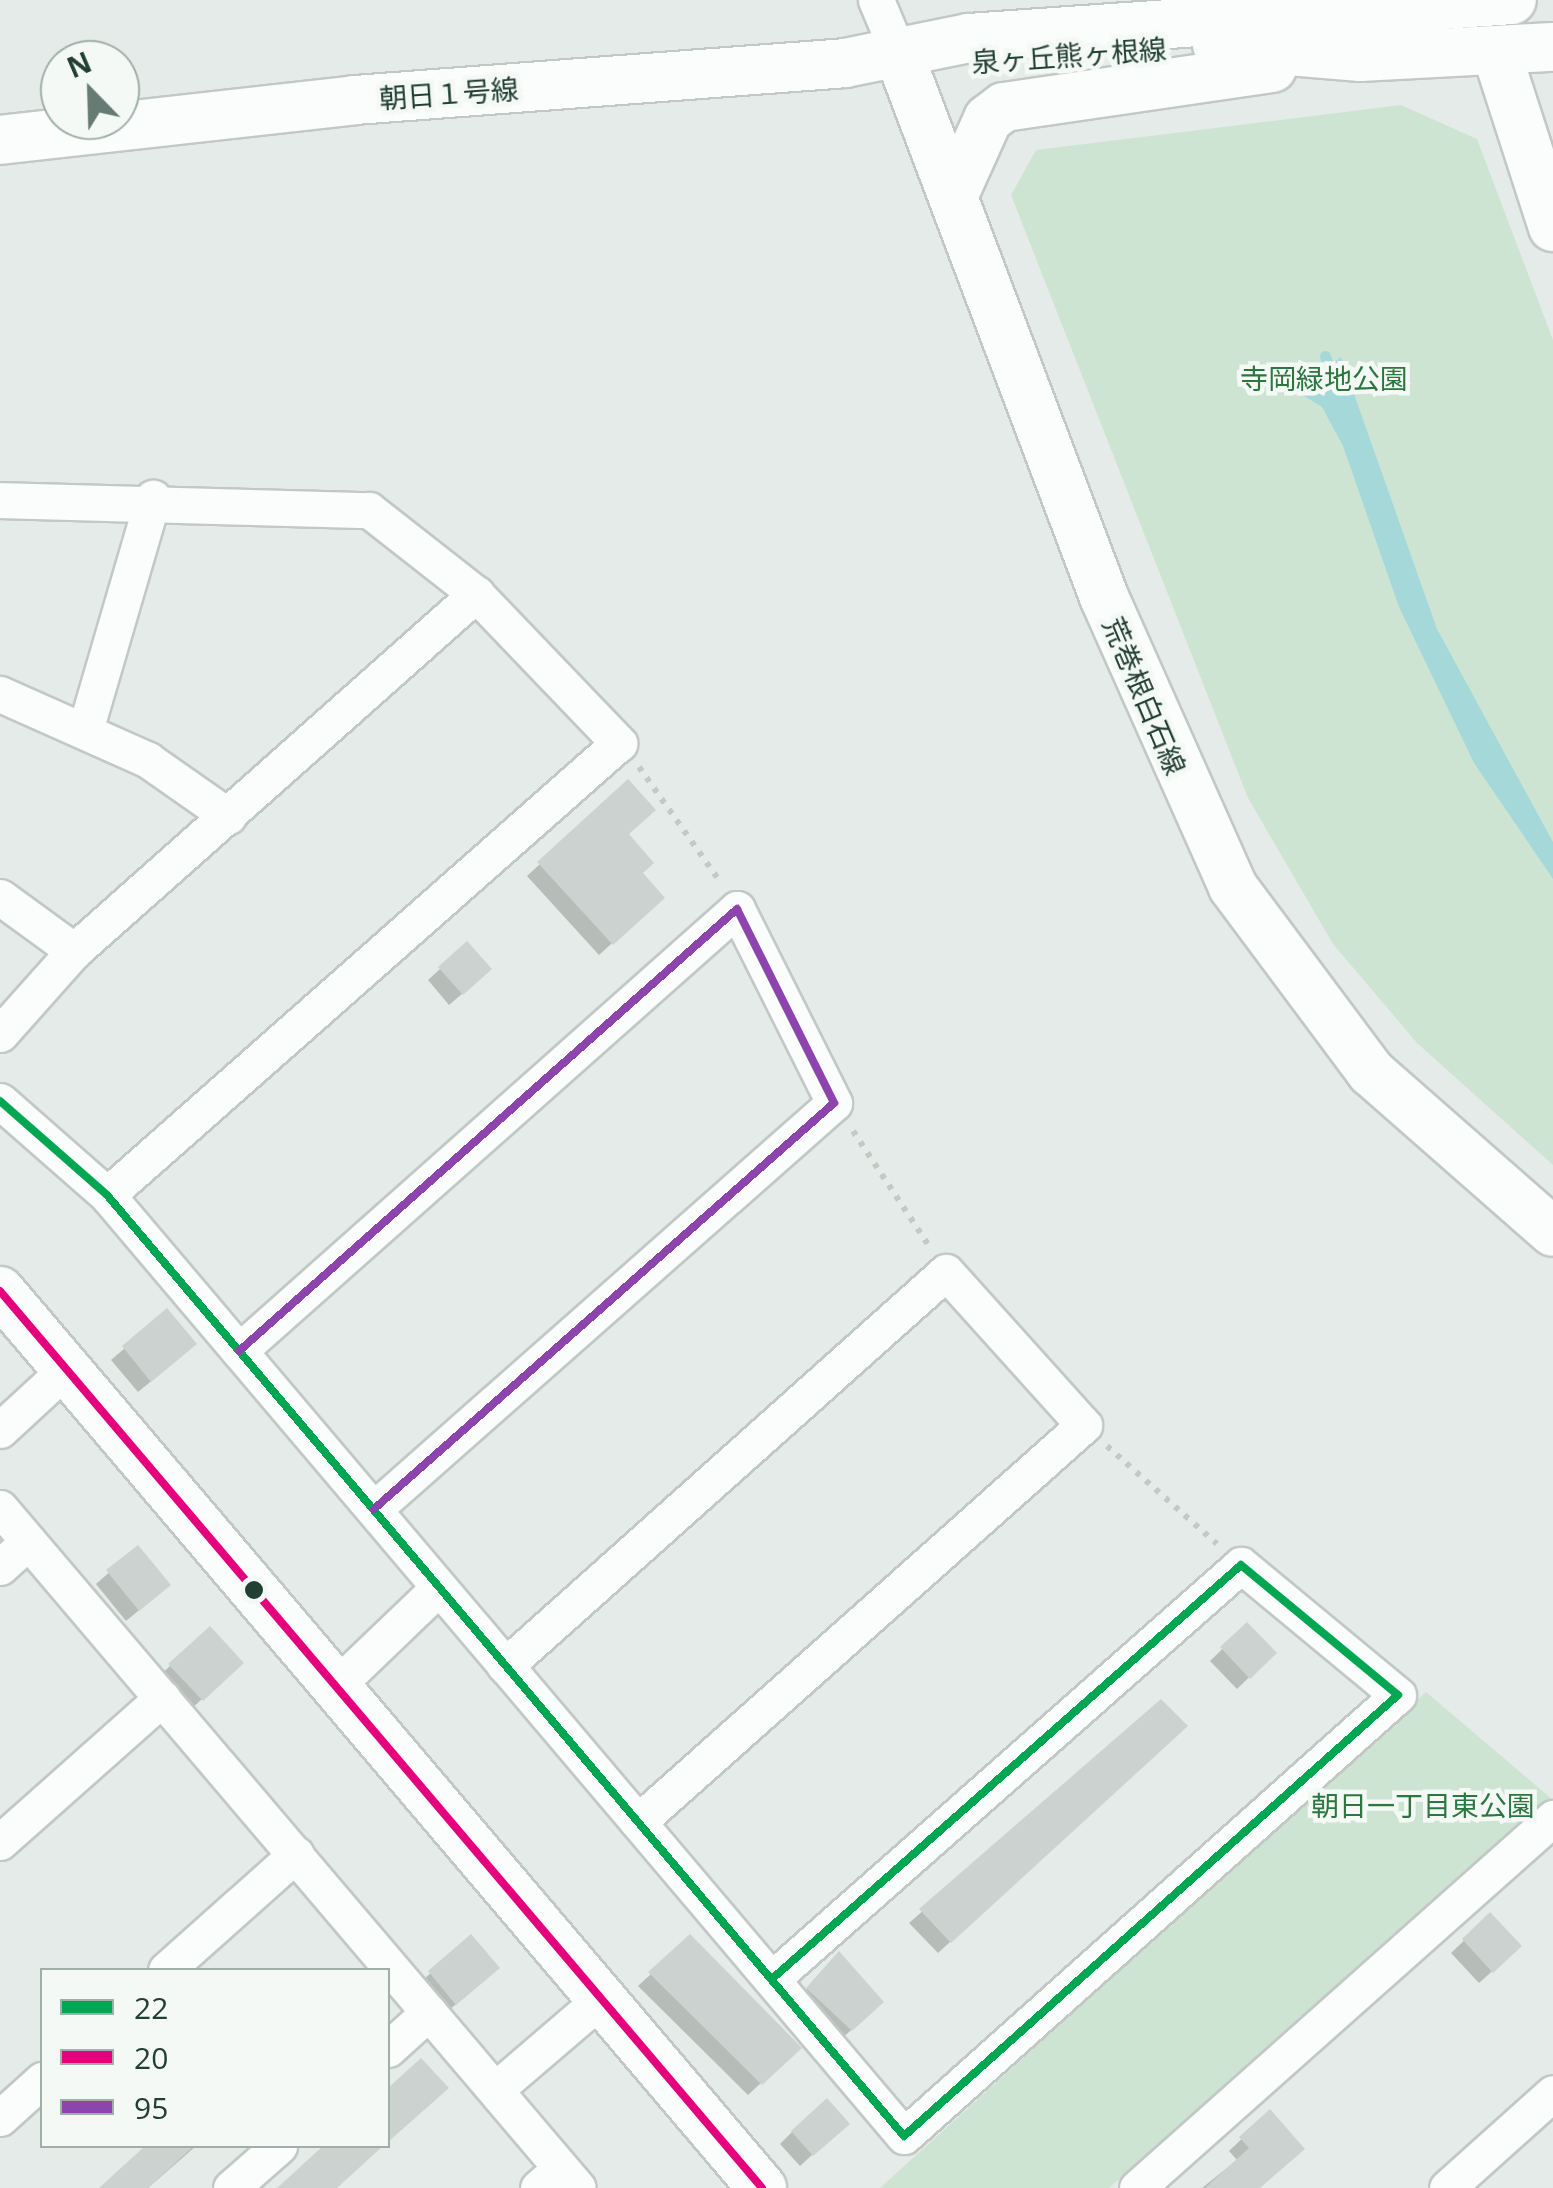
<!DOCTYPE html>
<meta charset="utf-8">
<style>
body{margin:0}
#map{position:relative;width:1553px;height:2188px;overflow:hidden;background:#e5ebe8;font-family:"Open Sans","Noto Sans JP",sans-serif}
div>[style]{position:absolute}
.green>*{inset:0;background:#cee4d3}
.water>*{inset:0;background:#a5d9d9}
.shadow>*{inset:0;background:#0003}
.stream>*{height:11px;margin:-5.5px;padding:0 5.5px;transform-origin:5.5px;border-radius:5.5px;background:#a5d9d9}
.building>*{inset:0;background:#ccd2cf}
.path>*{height:6px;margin-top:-3px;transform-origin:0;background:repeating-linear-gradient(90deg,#c1cbc6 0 5px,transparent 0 13px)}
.roads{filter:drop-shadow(2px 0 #c2c8c5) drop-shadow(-2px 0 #c2c8c5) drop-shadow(0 2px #c2c8c5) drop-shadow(0 -2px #c2c8c5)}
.street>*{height:35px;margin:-17.5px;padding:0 17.5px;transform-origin:17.5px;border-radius:17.5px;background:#fbfcfc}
.secondary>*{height:48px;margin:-24px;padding:0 24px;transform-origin:24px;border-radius:24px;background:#fbfcfc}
.bus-1>*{height:8px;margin:-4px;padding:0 4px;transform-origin:4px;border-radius:4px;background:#00a651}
.bus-2>*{height:8px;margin:-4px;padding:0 4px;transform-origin:4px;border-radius:4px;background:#e5007d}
.bus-3>*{height:8px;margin:-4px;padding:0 4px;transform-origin:4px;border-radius:4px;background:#8e44ad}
.dots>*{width:28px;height:28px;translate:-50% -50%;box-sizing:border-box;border:5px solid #f4f9f6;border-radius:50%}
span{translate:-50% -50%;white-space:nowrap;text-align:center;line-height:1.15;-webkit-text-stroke:9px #f4f9f6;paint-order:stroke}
.street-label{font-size:28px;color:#223f34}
.park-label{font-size:28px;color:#2b773f}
.legend{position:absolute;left:40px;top:1968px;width:350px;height:180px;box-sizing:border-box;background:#f4f9f6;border:2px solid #a0afa8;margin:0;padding:12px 18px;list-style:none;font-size:30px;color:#223f34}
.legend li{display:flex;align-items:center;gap:20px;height:50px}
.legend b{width:50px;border:2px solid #a0afa8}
.north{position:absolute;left:40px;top:40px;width:100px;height:100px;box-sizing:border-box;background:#f4f9f6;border:2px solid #a0afa8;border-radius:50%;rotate:337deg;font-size:28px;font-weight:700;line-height:40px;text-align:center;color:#223f34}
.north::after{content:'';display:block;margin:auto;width:35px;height:45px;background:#667b73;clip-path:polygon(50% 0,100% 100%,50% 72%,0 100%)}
</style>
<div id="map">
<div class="green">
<div style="clip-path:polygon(1401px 105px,1477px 139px,1553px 340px,1553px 1165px,1417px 1043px,1333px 944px,1248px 798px,1011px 195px,1036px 150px)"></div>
<div style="clip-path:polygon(1426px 1692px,1553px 1800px,1109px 2188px,880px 2188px)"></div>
</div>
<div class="water">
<div style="clip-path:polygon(1341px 357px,1437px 629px,1553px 842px,1553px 879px,1474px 763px,1399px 607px,1343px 446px,1322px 407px,1296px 391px)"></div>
</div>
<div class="shadow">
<div style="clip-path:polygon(628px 783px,626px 835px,650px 909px,599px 955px,527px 876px)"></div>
<div style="clip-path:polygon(440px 969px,477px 981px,449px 1005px,428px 980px)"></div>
<div style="clip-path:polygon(167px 1312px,182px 1356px,138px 1392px,111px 1360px)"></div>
<div style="clip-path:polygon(137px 1548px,155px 1597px,126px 1621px,96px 1584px)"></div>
<div style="clip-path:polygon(1247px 1625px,1274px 1653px,1237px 1689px,1210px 1661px)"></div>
<div style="clip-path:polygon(241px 1663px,189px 1711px,158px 1677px,170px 1666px)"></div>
<div style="clip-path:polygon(1161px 1702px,1172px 1738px,938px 1953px,909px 1923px)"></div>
<div style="clip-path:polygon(1490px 1916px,1507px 1958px,1479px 1983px,1451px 1953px)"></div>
<div style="clip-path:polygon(471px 1938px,485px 1980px,443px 2015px,417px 1985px)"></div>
<div style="clip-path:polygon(690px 1938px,786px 2060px,748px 2095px,638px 1986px)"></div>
<div style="clip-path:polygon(827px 1967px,869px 2014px,839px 2041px,796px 2001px)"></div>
<div style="clip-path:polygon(1269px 2113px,1260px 2188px,1202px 2188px,1237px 2160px,1229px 2151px)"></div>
<div style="clip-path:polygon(792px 2132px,834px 2135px,800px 2166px,780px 2144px)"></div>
<div style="clip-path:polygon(151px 2146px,196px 2146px,148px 2188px,103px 2188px)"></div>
</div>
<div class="stream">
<div style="left:1325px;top:356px;width:26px;rotate:72deg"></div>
</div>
<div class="building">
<div style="clip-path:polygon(628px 779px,656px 810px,629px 834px,654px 863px,643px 873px,665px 898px,613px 945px,537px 862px)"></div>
<div style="clip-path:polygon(467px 941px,492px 969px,463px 995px,438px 967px)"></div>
<div style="clip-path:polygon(167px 1308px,197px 1344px,151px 1382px,122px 1346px)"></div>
<div style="clip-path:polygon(138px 1545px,171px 1585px,139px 1611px,106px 1570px)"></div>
<div style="clip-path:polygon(1247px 1622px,1277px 1653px,1250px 1679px,1220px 1647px)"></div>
<div style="clip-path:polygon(210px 1626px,244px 1663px,203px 1701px,168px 1664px)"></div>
<div style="clip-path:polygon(1161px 1699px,1188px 1726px,951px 1943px,919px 1909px)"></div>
<div style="clip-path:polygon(1490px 1912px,1522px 1946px,1493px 1973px,1462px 1939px)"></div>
<div style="clip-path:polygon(471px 1934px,500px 1968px,456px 2005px,428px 1971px)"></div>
<div style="clip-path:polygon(690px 1934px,802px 2048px,762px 2085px,648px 1972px)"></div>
<div style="clip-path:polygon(839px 1951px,884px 2002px,852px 2031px,806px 1988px)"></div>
<div style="clip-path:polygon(421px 2058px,449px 2088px,388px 2142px,388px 2088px)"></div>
<div style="clip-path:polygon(827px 2098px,850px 2124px,813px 2156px,791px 2131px)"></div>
<div style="clip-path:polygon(1270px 2109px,1305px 2149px,1260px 2188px,1205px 2188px,1249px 2148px,1239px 2137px)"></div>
<div style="clip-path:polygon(145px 2146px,194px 2146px,148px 2188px,99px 2188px)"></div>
<div style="clip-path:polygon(323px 2146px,383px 2146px,337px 2188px,277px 2188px)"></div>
</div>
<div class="path">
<div style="left:639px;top:767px;width:142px;rotate:54.7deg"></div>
<div style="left:853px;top:1131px;width:138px;rotate:56.5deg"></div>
<div style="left:1107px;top:1446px;width:147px;rotate:41.7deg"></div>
</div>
<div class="roads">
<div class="street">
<div style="left:876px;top:0;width:62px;rotate:67.2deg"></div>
<div style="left:0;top:500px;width:369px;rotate:1.6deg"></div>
<div style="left:369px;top:510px;width:136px;rotate:38.1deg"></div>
<div style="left:476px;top:594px;width:207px;rotate:46.2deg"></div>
<div style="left:619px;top:743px;width:683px;rotate:138.56deg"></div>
<div style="left:0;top:694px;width:162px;rotate:24deg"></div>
<div style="left:148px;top:760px;width:98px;rotate:35deg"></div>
<div style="left:86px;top:727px;width:239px;rotate:-73.7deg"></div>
<div style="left:0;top:897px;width:92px;rotate:36.1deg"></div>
<div style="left:0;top:1034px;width:111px;rotate:-48.3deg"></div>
<div style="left:74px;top:951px;width:538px;rotate:-41.61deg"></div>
<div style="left:0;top:1101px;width:142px;rotate:41.3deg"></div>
<div style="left:107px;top:1195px;width:1233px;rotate:49.74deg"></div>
<div style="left:904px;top:2136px;width:662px;rotate:-41.76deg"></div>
<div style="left:1398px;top:1695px;width:204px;rotate:-140.4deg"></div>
<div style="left:1241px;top:1565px;width:624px;rotate:138.57deg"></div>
<div style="left:239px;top:1351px;width:666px;rotate:-41.59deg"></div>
<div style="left:737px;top:909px;width:217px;rotate:63.4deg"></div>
<div style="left:834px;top:1103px;width:614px;rotate:138.57deg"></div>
<div style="left:0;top:1430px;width:90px;rotate:-42.7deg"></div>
<div style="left:0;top:1508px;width:892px;rotate:49.64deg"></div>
<div style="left:0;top:1567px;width:38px;rotate:-42deg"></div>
<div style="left:505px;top:1666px;width:591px;rotate:-41.78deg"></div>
<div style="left:946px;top:1272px;width:206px;rotate:48deg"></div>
<div style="left:1084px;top:1425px;width:597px;rotate:138.33deg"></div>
<div style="left:336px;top:1686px;width:140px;rotate:-43.8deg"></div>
<div style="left:0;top:1842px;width:217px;rotate:-41.6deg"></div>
<div style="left:166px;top:1970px;width:174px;rotate:-41.7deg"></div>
<div style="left:388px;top:2049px;width:55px;rotate:-42.1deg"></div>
<div style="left:496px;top:2089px;width:140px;rotate:-40.6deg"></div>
<div style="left:0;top:2118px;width:57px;rotate:-42.1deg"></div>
<div style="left:231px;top:2188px;width:64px;rotate:-41.2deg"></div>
<div style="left:538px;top:2188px;width:30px;rotate:-41deg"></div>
<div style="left:1137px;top:2188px;width:557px;rotate:-41.65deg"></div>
<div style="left:1447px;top:2188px;width:142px;rotate:-41.9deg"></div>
</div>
<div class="secondary">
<div style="left:1217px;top:45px;width:144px;rotate:4.8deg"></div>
<div style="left:1360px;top:57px;width:193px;rotate:-3deg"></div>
<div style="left:1496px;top:51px;width:185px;rotate:72.1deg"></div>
<div style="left:900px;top:57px;width:577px;rotate:69.3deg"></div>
<div style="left:1104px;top:597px;width:317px;rotate:66deg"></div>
<div style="left:1233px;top:887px;width:231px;rotate:53.3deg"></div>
<div style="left:1371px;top:1072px;width:242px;rotate:41.3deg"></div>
<div style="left:0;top:140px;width:357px;rotate:-6.4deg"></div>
<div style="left:355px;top:100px;width:491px;rotate:-4.3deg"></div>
<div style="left:845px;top:63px;width:126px;rotate:-11.4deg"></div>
<div style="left:969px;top:38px;width:544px;rotate:-4deg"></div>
<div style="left:957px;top:188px;width:76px;rotate:-65.8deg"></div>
<div style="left:988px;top:119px;width:20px;rotate:-37deg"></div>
<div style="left:1004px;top:107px;width:271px;rotate:-8.3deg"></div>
<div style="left:0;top:1291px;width:1177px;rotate:49.65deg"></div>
</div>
</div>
<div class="bus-1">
<div style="left:0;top:1101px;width:142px;rotate:41.3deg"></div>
<div style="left:107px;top:1195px;width:1233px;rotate:49.74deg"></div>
<div style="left:904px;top:2136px;width:662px;rotate:-41.76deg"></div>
<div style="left:1398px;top:1695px;width:204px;rotate:-140.4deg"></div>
<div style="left:1241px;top:1565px;width:624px;rotate:138.57deg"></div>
</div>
<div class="bus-2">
<div style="left:0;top:1291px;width:1177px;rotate:49.65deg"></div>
</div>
<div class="bus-3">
<div style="left:239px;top:1351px;width:666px;rotate:-41.59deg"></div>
<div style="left:737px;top:909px;width:217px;rotate:63.4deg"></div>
<div style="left:834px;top:1103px;width:614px;rotate:138.57deg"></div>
</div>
<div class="dots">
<div style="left:254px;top:1590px;background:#223f34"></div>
</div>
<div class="street-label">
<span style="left:1069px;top:55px;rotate:-4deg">泉ヶ丘熊ヶ根線</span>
<span style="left:449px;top:93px;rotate:-4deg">朝日１号線</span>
<span style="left:1145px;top:696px;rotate:67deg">荒巻根白石線</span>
</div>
<div class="park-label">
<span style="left:1324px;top:378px">寺岡緑地公園</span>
<span style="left:1423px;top:1805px">朝日一丁目東公園</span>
</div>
<ul class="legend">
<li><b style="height:12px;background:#00a651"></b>22</li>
<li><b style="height:12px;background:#e5007d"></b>20</li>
<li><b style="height:12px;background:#8e44ad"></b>95</li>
</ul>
<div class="north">N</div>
</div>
